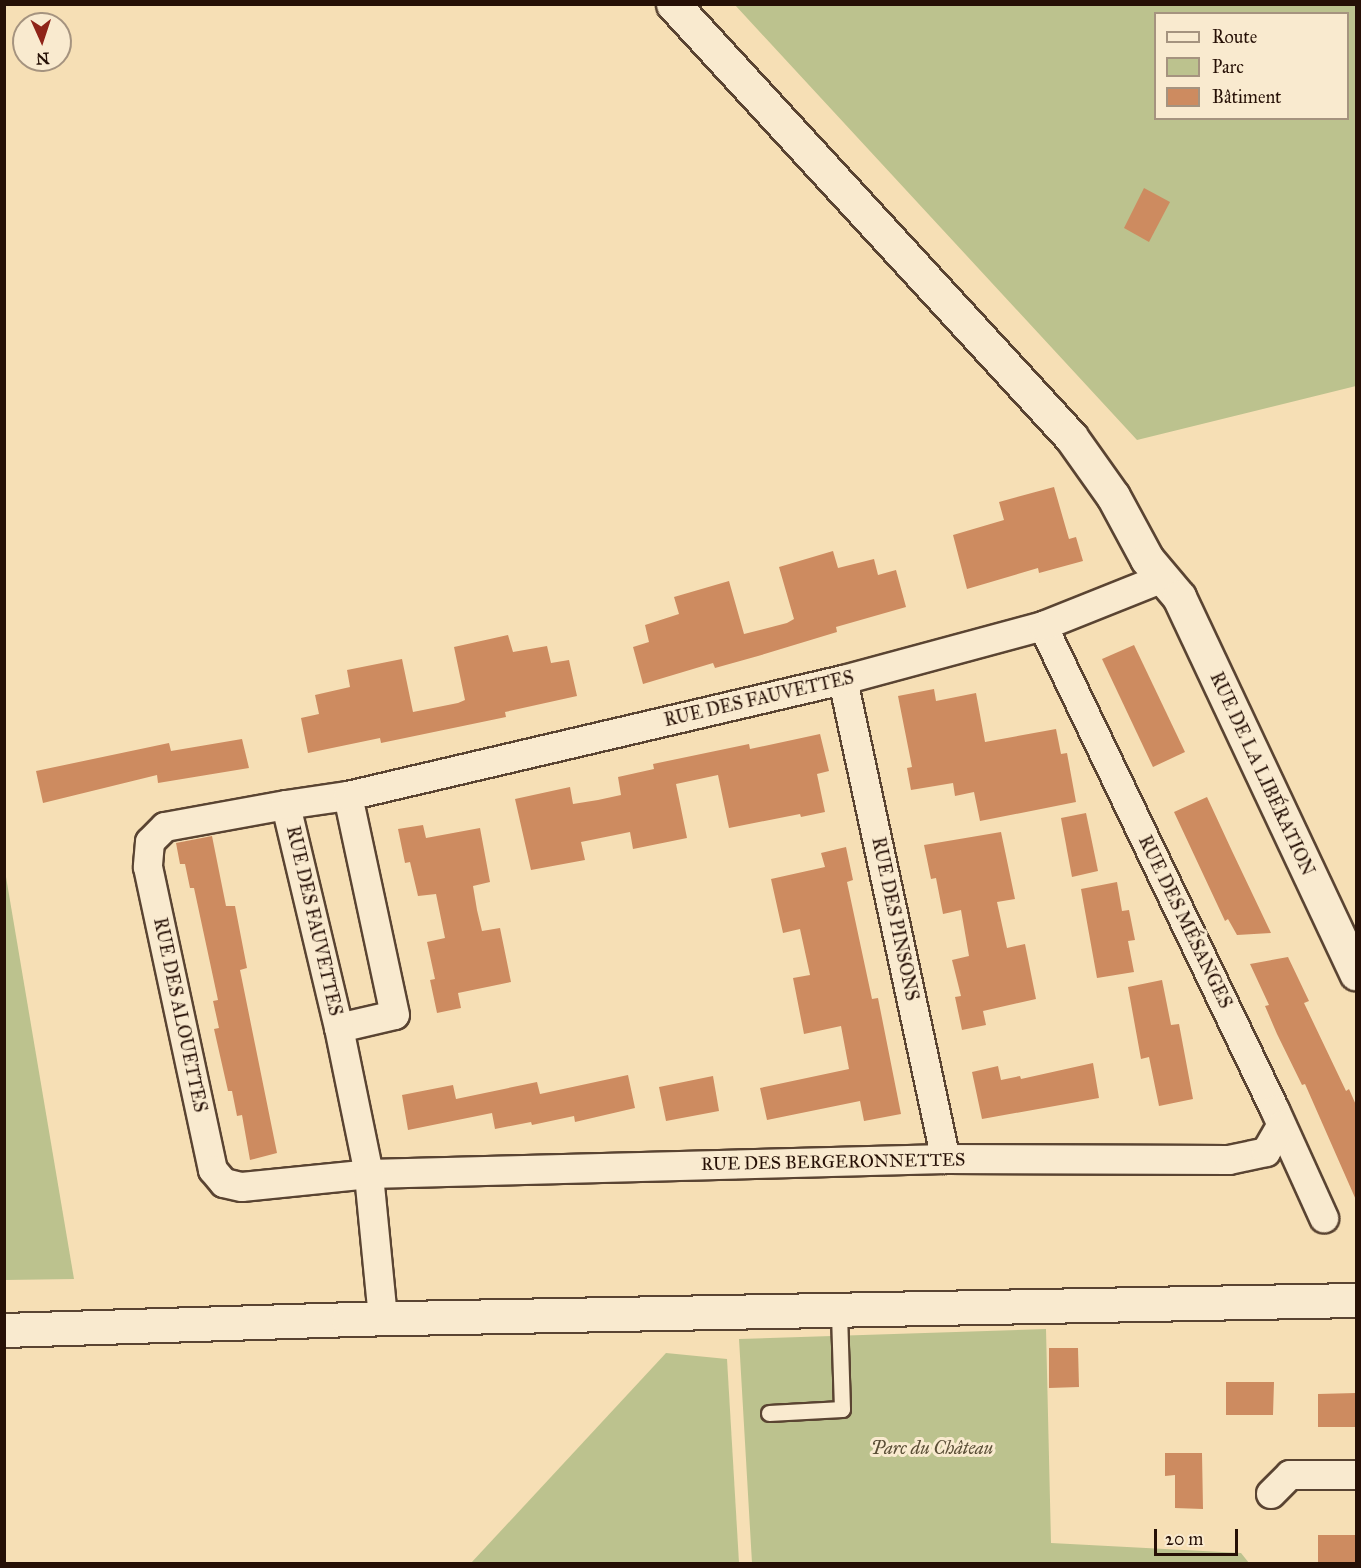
<!DOCTYPE html>
<meta charset="utf-8">
<style>
body{margin:0}
#map{position:relative;width:1361px;height:1568px;overflow:hidden;background:#f6dfb5;font-family:"IM FELL Great Primer",serif}
div>[style]{position:absolute}
.green>*{inset:0;background:#bcc28e}
.building>*{inset:0;background:#cd8b60}
.roads{filter:drop-shadow(2px 0 #5a4432) drop-shadow(-2px 0 #5a4432) drop-shadow(0 2px #5a4432) drop-shadow(0 -2px #5a4432)}
.service>*{height:15px;margin:-7.5px;padding:0 7.5px;transform-origin:7.5px;border-radius:7.5px;background:#f9eacf}
.minor>*{height:28px;margin:-14px;padding:0 14px;transform-origin:14px;border-radius:14px;background:#f9eacf}
.tertiary>*{height:33px;margin:-16.5px;padding:0 16.5px;transform-origin:16.5px;border-radius:16.5px;background:#f9eacf}
span{translate:-50% -50%;white-space:nowrap;text-align:center;line-height:1.15;-webkit-text-stroke:6px #f9eacf;paint-order:stroke}
.street-label{font-size:18px;color:#261006}
.park-label{font-size:18px;color:#5a4e36;font-style:italic}
.frame{position:absolute;inset:0;border:6px solid #261006;pointer-events:none}
.legend{position:absolute;left:1154px;top:12px;width:195px;height:108px;box-sizing:border-box;background:#f9eacf;border:2px solid #a5937f;margin:0;padding:8px 10px;list-style:none;font-size:18px;color:#261006}
.legend li{display:flex;align-items:center;gap:12px;height:30px}
.legend b{width:30px;border:2px solid #a5937f}
.north{position:absolute;left:12px;top:12px;width:60px;height:60px;box-sizing:border-box;background:#f9eacf;border:2px solid #a5937f;border-radius:50%;rotate:177deg;font-size:16px;font-weight:700;line-height:24px;text-align:center;color:#261006}
.north::after{content:'';display:block;margin:auto;width:21px;height:27px;background:#8f2418;clip-path:polygon(50% 0,100% 100%,50% 72%,0 100%)}
.scale{position:absolute;left:1154px;top:1529px;width:84px;height:27px;box-sizing:border-box;border:3px solid #261006;border-top:0;padding-left:8px;font-size:18px;line-height:21px;white-space:nowrap;color:#261006;-webkit-text-stroke:4px #f9eacf;paint-order:stroke}
</style>
<div id="map">
<div class="green">
<div style="clip-path:polygon(evenodd,735px 5px,1356px 5px,1356px 386px,1137px 440px,735px 5px,1156px 14px,1348px 14px,1348px 118px,1156px 118px,1156px 14px)"></div>
<div style="clip-path:polygon(4px 871px,5px 871px,74px 1279px,5px 1280px)"></div>
<div style="clip-path:polygon(1046px 1329px,1051px 1543px,1241px 1553px,1249px 1563px,752px 1563px,739px 1339px)"></div>
<div style="clip-path:polygon(666px 1353px,727px 1359px,739px 1563px,471px 1563px)"></div>
</div>
<div class="building">
<div style="clip-path:polygon(1144px 188px,1170px 202px,1149px 242px,1124px 228px)"></div>
<div style="clip-path:polygon(1054px 487px,1069px 539px,1076px 537px,1083px 561px,1039px 573px,1038px 568px,967px 589px,953px 535px,1004px 520px,999px 502px)"></div>
<div style="clip-path:polygon(833px 551px,838px 568px,874px 559px,878px 575px,896px 570px,906px 607px,836px 627px,837px 632px,758px 656px,715px 668px,713px 663px,643px 684px,633px 647px,649px 642px,645px 625px,679px 614px,674px 597px,729px 581px,744px 634px,787px 623px,794px 619px,779px 567px)"></div>
<div style="clip-path:polygon(508px 635px,513px 652px,547px 646px,551px 663px,569px 660px,577px 696px,505px 712px,506px 717px,381px 743px,380px 738px,308px 753px,301px 718px,319px 714px,315px 695px,350px 687px,347px 670px,402px 659px,413px 712px,458px 703px,465px 700px,454px 647px)"></div>
<div style="clip-path:polygon(1134px 645px,1185px 752px,1153px 767px,1102px 659px)"></div>
<div style="clip-path:polygon(934px 689px,936px 701px,976px 693px,985px 742px,1056px 729px,1061px 754px,1067px 753px,1076px 802px,980px 821px,974px 792px,955px 796px,953px 783px,911px 790px,907px 768px,912px 767px,898px 696px)"></div>
<div style="clip-path:polygon(820px 734px,829px 771px,817px 774px,825px 812px,801px 817px,800px 814px,729px 828px,718px 775px,676px 784px,687px 838px,633px 849px,630px 832px,581px 842px,585px 860px,531px 870px,515px 799px,570px 787px,573px 804px,598px 800px,621px 795px,618px 777px,654px 769px,653px 764px,749px 744px,750px 749px)"></div>
<div style="clip-path:polygon(242px 739px,249px 768px,158px 783px,157px 775px,43px 803px,36px 771px,169px 743px,171px 751px)"></div>
<div style="clip-path:polygon(1207px 797px,1232px 851px,1271px 933px,1237px 935px,1228px 919px,1225px 921px,1174px 812px)"></div>
<div style="clip-path:polygon(1086px 813px,1098px 871px,1072px 877px,1061px 818px)"></div>
<div style="clip-path:polygon(423px 825px,426px 838px,480px 828px,490px 882px,473px 886px,477px 910px,482px 931px,500px 928px,511px 982px,458px 993px,461px 1008px,437px 1013px,430px 980px,435px 979px,427px 942px,445px 938px,436px 894px,418px 896px,410px 862px,405px 863px,398px 829px)"></div>
<div style="clip-path:polygon(1001px 832px,1015px 899px,997px 902px,1007px 948px,1025px 944px,1036px 999px,983px 1011px,986px 1025px,962px 1030px,955px 997px,961px 996px,952px 960px,969px 956px,961px 910px,943px 914px,936px 878px,931px 879px,924px 845px)"></div>
<div style="clip-path:polygon(212px 836px,226px 906px,235px 906px,247px 968px,240px 970px,277px 1153px,250px 1160px,242px 1115px,237px 1116px,232px 1091px,228px 1091px,214px 1029px,219px 1028px,213px 1001px,218px 1000px,194px 888px,190px 888px,185px 864px,180px 864px,176px 843px)"></div>
<div style="clip-path:polygon(846px 847px,853px 880px,847px 882px,872px 999px,878px 998px,901px 1114px,864px 1121px,860px 1101px,767px 1120px,760px 1088px,849px 1069px,841px 1026px,804px 1034px,793px 978px,810px 975px,800px 929px,783px 933px,771px 879px,825px 867px,821px 853px)"></div>
<div style="clip-path:polygon(1117px 882px,1122px 911px,1129px 910px,1135px 940px,1128px 941px,1134px 972px,1097px 978px,1081px 889px)"></div>
<div style="clip-path:polygon(1288px 957px,1309px 1001px,1304px 1003px,1346px 1091px,1349px 1089px,1356px 1105px,1356px 1200px,1305px 1084px,1302px 1085px,1277px 1034px,1265px 1006px,1269px 1005px,1250px 964px)"></div>
<div style="clip-path:polygon(1162px 980px,1171px 1025px,1179px 1024px,1193px 1099px,1159px 1106px,1149px 1057px,1141px 1059px,1128px 987px)"></div>
<div style="clip-path:polygon(1093px 1063px,1099px 1098px,982px 1119px,972px 1072px,998px 1066px,1001px 1080px,1020px 1076px,1021px 1079px)"></div>
<div style="clip-path:polygon(628px 1075px,635px 1108px,575px 1122px,574px 1116px,532px 1125px,531px 1122px,495px 1129px,492px 1113px,408px 1130px,402px 1095px,453px 1085px,456px 1099px,537px 1082px,540px 1094px)"></div>
<div style="clip-path:polygon(713px 1076px,719px 1111px,666px 1121px,659px 1087px)"></div>
<div style="clip-path:polygon(1049px 1348px,1078px 1348px,1079px 1387px,1049px 1388px)"></div>
<div style="clip-path:polygon(1226px 1382px,1274px 1382px,1273px 1415px,1226px 1415px)"></div>
<div style="clip-path:polygon(1356px 1393px,1356px 1427px,1318px 1427px,1318px 1394px)"></div>
<div style="clip-path:polygon(1165px 1453px,1202px 1453px,1203px 1509px,1175px 1508px,1175px 1475px,1165px 1476px)"></div>
<div style="clip-path:polygon(1318px 1535px,1356px 1535px,1356px 1563px,1318px 1563px)"></div>
</div>
<div class="roads">
<div class="service">
<div style="left:769px;top:1413px;width:73px;rotate:-3.1deg"></div>
<div style="left:842px;top:1409px;width:98px;rotate:-91.8deg"></div>
</div>
<div class="minor">
<div style="left:1043px;top:626px;width:537px;rotate:64.39deg"></div>
<div style="left:1275px;top:1110px;width:119px;rotate:65.6deg"></div>
<div style="left:843px;top:680px;width:490px;rotate:77.9deg"></div>
<div style="left:286px;top:805px;width:123px;rotate:169.7deg"></div>
<div style="left:165px;top:827px;width:21px;rotate:135deg"></div>
<div style="left:150px;top:842px;width:25px;rotate:95deg"></div>
<div style="left:148px;top:867px;width:310px;rotate:77.9deg"></div>
<div style="left:213px;top:1170px;width:17px;rotate:50deg"></div>
<div style="left:224px;top:1183px;width:18px;rotate:13deg"></div>
<div style="left:242px;top:1187px;width:128px;rotate:-5.8deg"></div>
<div style="left:369px;top:1174px;width:577px;rotate:-1.49deg"></div>
<div style="left:946px;top:1159px;width:283px;rotate:0.2deg"></div>
<div style="left:1229px;top:1160px;width:38px;rotate:-12deg"></div>
<div style="left:1266px;top:1152px;width:30px;rotate:-60deg"></div>
<div style="left:339px;top:1028px;width:57px;rotate:-13.1deg"></div>
<div style="left:395px;top:1015px;width:224px;rotate:-102.1deg"></div>
<div style="left:383px;top:1318px;width:145px;rotate:-95.6deg"></div>
<div style="left:369px;top:1174px;width:149px;rotate:-101.6deg"></div>
<div style="left:339px;top:1028px;width:229px;rotate:-103.4deg"></div>
<div style="left:286px;top:805px;width:63px;rotate:-8.3deg"></div>
<div style="left:348px;top:796px;width:508px;rotate:-13.19deg"></div>
<div style="left:843px;top:680px;width:207px;rotate:-15.1deg"></div>
<div style="left:1043px;top:626px;width:129px;rotate:-21.8deg"></div>
<div style="left:1271px;top:1494px;width:27px;rotate:-45deg"></div>
<div style="left:1290px;top:1475px;width:66px"></div>
</div>
<div class="tertiary">
<div style="left:673px;top:4px;width:588px;rotate:47.41deg"></div>
<div style="left:1071px;top:437px;width:72px;rotate:54.6deg"></div>
<div style="left:1113px;top:496px;width:72px;rotate:61.6deg"></div>
<div style="left:1147px;top:559px;width:50px;rotate:49.9deg"></div>
<div style="left:1179px;top:597px;width:416px;rotate:64.8deg"></div>
<div style="left:4px;top:1330px;width:344px;rotate:-1.8deg"></div>
<div style="left:348px;top:1319px;width:1008px;rotate:-1.08deg"></div>
</div>
</div>
<div class="street-label">
<span style="left:759px;top:699px;rotate:-13deg">RUE DES FAUVETTES</span>
<span style="left:1262px;top:774px;rotate:65deg">RUE DE LA LIBÉRATION</span>
<span style="left:895px;top:919px;rotate:78deg">RUE DES PINSONS</span>
<span style="left:314px;top:921px;rotate:77deg">RUE DES FAUVETTES</span>
<span style="left:1185px;top:922px;rotate:64deg">RUE DES MÉSANGES</span>
<span style="left:180px;top:1015px;rotate:78deg">RUE DES ALOUETTES</span>
<span style="left:833px;top:1162px;rotate:-1deg">RUE DES BERGERONNETTES</span>
</div>
<div class="park-label">
<span style="left:932px;top:1448px">Parc du Château</span>
</div>
<div class="frame"></div>
<ul class="legend">
<li><b style="height:8px;background:#f9eacf"></b>Route</li>
<li><b style="height:16px;background:#bcc28e"></b>Parc</li>
<li><b style="height:16px;background:#cd8b60"></b>Bâtiment</li>
</ul>
<div class="north">N</div>
<div class="scale">20 m</div>
</div>
